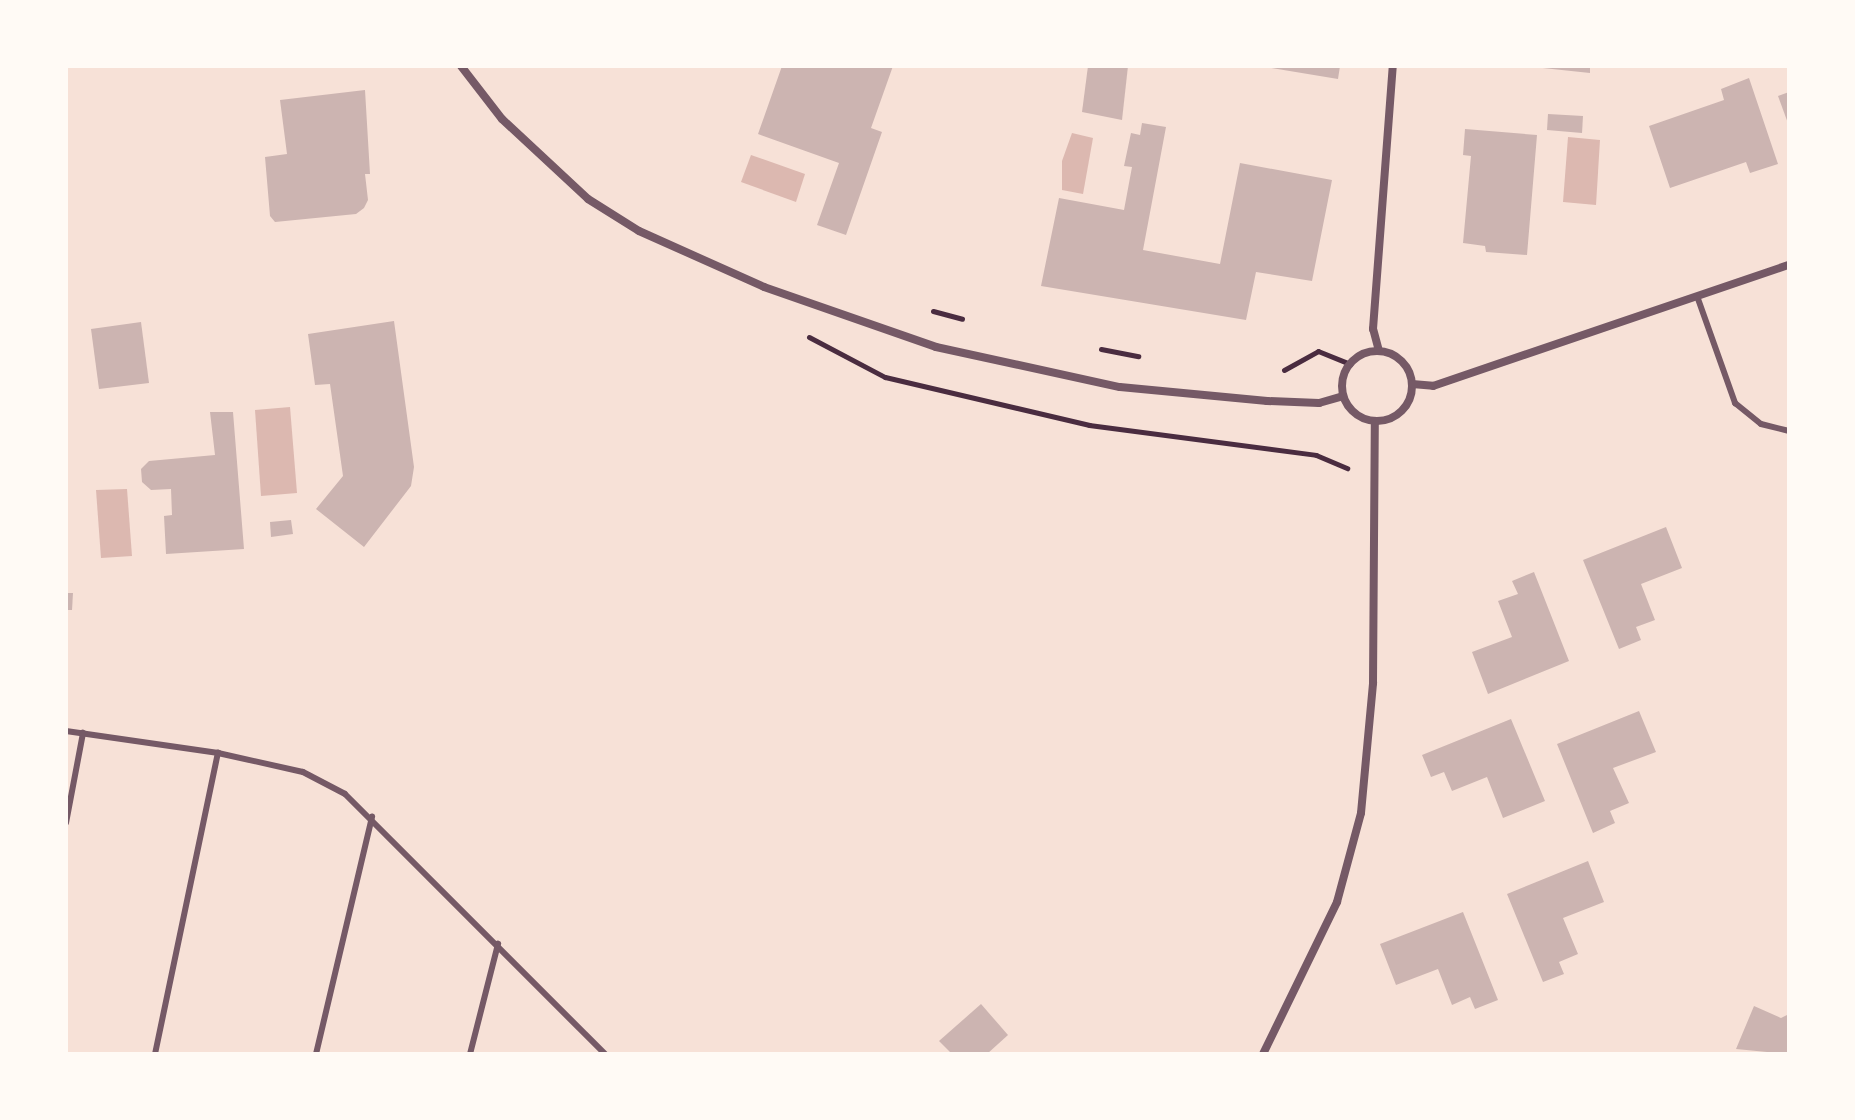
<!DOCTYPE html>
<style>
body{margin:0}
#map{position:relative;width:1855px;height:1120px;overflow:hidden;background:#f7e1d7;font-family:Karla,sans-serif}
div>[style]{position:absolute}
.water>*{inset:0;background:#dcb8b0}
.building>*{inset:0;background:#ccb4b1}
.path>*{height:5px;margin:-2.5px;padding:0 2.5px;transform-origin:2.5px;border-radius:2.5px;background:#4a2c40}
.service>*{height:6px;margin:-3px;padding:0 3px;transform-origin:3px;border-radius:3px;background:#755966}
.minor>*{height:8px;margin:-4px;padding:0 4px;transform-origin:4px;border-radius:4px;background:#755966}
.minor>.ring{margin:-4px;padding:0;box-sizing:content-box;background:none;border:8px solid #755966;border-radius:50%}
span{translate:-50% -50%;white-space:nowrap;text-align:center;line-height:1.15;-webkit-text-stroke:8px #fffaf5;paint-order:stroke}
.frame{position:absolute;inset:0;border:68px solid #fffaf5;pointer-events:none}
</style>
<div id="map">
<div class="water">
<div style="clip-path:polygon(1072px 133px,1093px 138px,1083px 194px,1062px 190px,1062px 161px)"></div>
<div style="clip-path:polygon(1568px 137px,1600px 140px,1596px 205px,1563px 202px)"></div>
<div style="clip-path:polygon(751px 155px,805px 174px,796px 202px,741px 182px)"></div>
<div style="clip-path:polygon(290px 407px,297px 493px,261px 496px,255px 410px)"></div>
<div style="clip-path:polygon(127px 489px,132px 556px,101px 558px,96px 490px)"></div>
</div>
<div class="building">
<div style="clip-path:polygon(782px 66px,893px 66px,871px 128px,882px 132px,846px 235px,817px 225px,839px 163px,758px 134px)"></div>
<div style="clip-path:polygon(1088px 66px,1128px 66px,1122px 120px,1082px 112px)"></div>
<div style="clip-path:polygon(1259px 66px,1340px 66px,1338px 79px)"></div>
<div style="clip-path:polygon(1524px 66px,1590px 66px,1590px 73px)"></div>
<div style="clip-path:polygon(1749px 78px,1778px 164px,1750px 173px,1746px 162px,1670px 188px,1649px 126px,1724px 100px,1721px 89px)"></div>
<div style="clip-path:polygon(365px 90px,370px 174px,365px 174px,368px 200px,364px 208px,356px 214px,275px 222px,270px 216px,265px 157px,287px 154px,280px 100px)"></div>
<div style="clip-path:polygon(1789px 92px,1789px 126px,1778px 96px)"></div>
<div style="clip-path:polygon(1548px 114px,1583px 116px,1582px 133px,1547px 130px)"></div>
<div style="clip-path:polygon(1142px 123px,1166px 127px,1143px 250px,1220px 264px,1240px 163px,1332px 180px,1312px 281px,1256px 272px,1246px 320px,1041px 286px,1059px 198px,1124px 210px,1132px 167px,1124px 166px,1131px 133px,1140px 135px)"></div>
<div style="clip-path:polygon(1465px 129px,1537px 135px,1527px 255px,1486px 252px,1485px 246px,1463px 243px,1471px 156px,1463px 155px)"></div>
<div style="clip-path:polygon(394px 321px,414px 467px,411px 486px,364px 547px,316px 509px,343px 476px,330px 384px,315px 385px,308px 334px)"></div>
<div style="clip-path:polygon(141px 322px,149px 383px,99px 389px,91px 329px)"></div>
<div style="clip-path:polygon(210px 412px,233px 412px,244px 549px,166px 554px,164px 516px,172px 515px,171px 489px,151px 490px,142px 482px,141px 469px,149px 461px,215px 455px)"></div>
<div style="clip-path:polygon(291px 520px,293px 534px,271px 537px,270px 522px)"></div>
<div style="clip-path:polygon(1666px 527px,1682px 568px,1641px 584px,1655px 620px,1636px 627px,1641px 640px,1619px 649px,1583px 560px)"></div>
<div style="clip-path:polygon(1534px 572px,1569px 661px,1488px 694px,1472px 652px,1512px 637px,1498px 601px,1518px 594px,1512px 581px)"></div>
<div style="clip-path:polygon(66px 593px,73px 593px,72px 610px,66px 610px)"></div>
<div style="clip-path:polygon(1639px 711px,1656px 752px,1613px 768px,1629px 803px,1610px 811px,1615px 823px,1593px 833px,1557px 744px)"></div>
<div style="clip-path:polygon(1511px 719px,1545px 801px,1503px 818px,1487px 777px,1452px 791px,1444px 772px,1431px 777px,1422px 755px)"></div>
<div style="clip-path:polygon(1588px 861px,1604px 902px,1563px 918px,1578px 954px,1559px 962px,1564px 974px,1543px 982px,1507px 894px)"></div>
<div style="clip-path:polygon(1463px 912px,1498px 1000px,1475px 1009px,1470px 997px,1452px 1005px,1438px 969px,1396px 985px,1380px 944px)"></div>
<div style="clip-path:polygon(981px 1004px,1008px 1035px,987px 1054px,952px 1054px,939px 1041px)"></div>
<div style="clip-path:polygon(1754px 1006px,1781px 1018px,1789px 1014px,1789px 1054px,1736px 1049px)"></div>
</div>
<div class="path">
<div style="left:933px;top:311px;width:30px;rotate:15deg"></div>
<div style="left:809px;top:337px;width:86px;rotate:27.8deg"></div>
<div style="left:885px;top:377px;width:210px;rotate:13.2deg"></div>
<div style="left:1089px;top:425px;width:229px;rotate:7.5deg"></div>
<div style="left:1316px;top:455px;width:34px;rotate:23deg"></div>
<div style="left:1101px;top:349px;width:38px;rotate:11deg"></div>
<div style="left:1284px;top:370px;width:39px;rotate:-29deg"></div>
<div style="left:1318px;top:351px;width:35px;rotate:22deg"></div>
</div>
<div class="service">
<div style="left:1697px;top:296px;width:114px;rotate:70.4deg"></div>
<div style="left:1735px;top:403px;width:33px;rotate:39deg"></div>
<div style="left:1761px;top:424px;width:29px;rotate:14deg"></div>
<div style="left:66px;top:731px;width:154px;rotate:8.2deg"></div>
<div style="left:218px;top:753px;width:87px;rotate:12.6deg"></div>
<div style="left:303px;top:772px;width:47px;rotate:27.6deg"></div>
<div style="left:345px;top:794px;width:368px;rotate:45deg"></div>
<div style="left:66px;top:823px;width:92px;rotate:-79.3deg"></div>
<div style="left:155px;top:1054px;width:308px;rotate:-78.2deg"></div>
<div style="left:316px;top:1054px;width:244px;rotate:-76.7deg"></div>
<div style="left:470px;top:1054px;width:114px;rotate:-75.7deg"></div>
</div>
<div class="minor">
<div style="left:461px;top:66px;width:67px;rotate:52.3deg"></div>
<div style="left:502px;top:119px;width:117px;rotate:42.9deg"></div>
<div style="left:588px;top:199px;width:60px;rotate:32.1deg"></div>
<div style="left:639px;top:231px;width:137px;rotate:24.1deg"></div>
<div style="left:764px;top:287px;width:182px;rotate:19.2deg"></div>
<div style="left:936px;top:347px;width:188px;rotate:12.3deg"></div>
<div style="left:1120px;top:387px;width:148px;rotate:5.4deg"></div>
<div style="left:1267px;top:401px;width:52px;rotate:2.2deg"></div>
<div style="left:1319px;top:403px;width:25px;rotate:-16deg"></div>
<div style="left:1379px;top:351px;width:23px;rotate:-105deg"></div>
<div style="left:1373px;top:329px;width:264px;rotate:-85.7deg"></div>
<div class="ring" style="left:1342px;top:351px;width:62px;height:62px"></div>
<div style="left:1412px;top:384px;width:21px;rotate:5deg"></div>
<div style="left:1433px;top:386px;width:376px;rotate:-18.8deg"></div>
<div style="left:1263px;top:1054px;width:169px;rotate:-64deg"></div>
<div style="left:1337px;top:902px;width:92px;rotate:-74.9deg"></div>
<div style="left:1361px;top:813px;width:131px;rotate:-84.7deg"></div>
<div style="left:1373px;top:683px;width:262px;rotate:-89.6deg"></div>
</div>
<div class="frame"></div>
</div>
